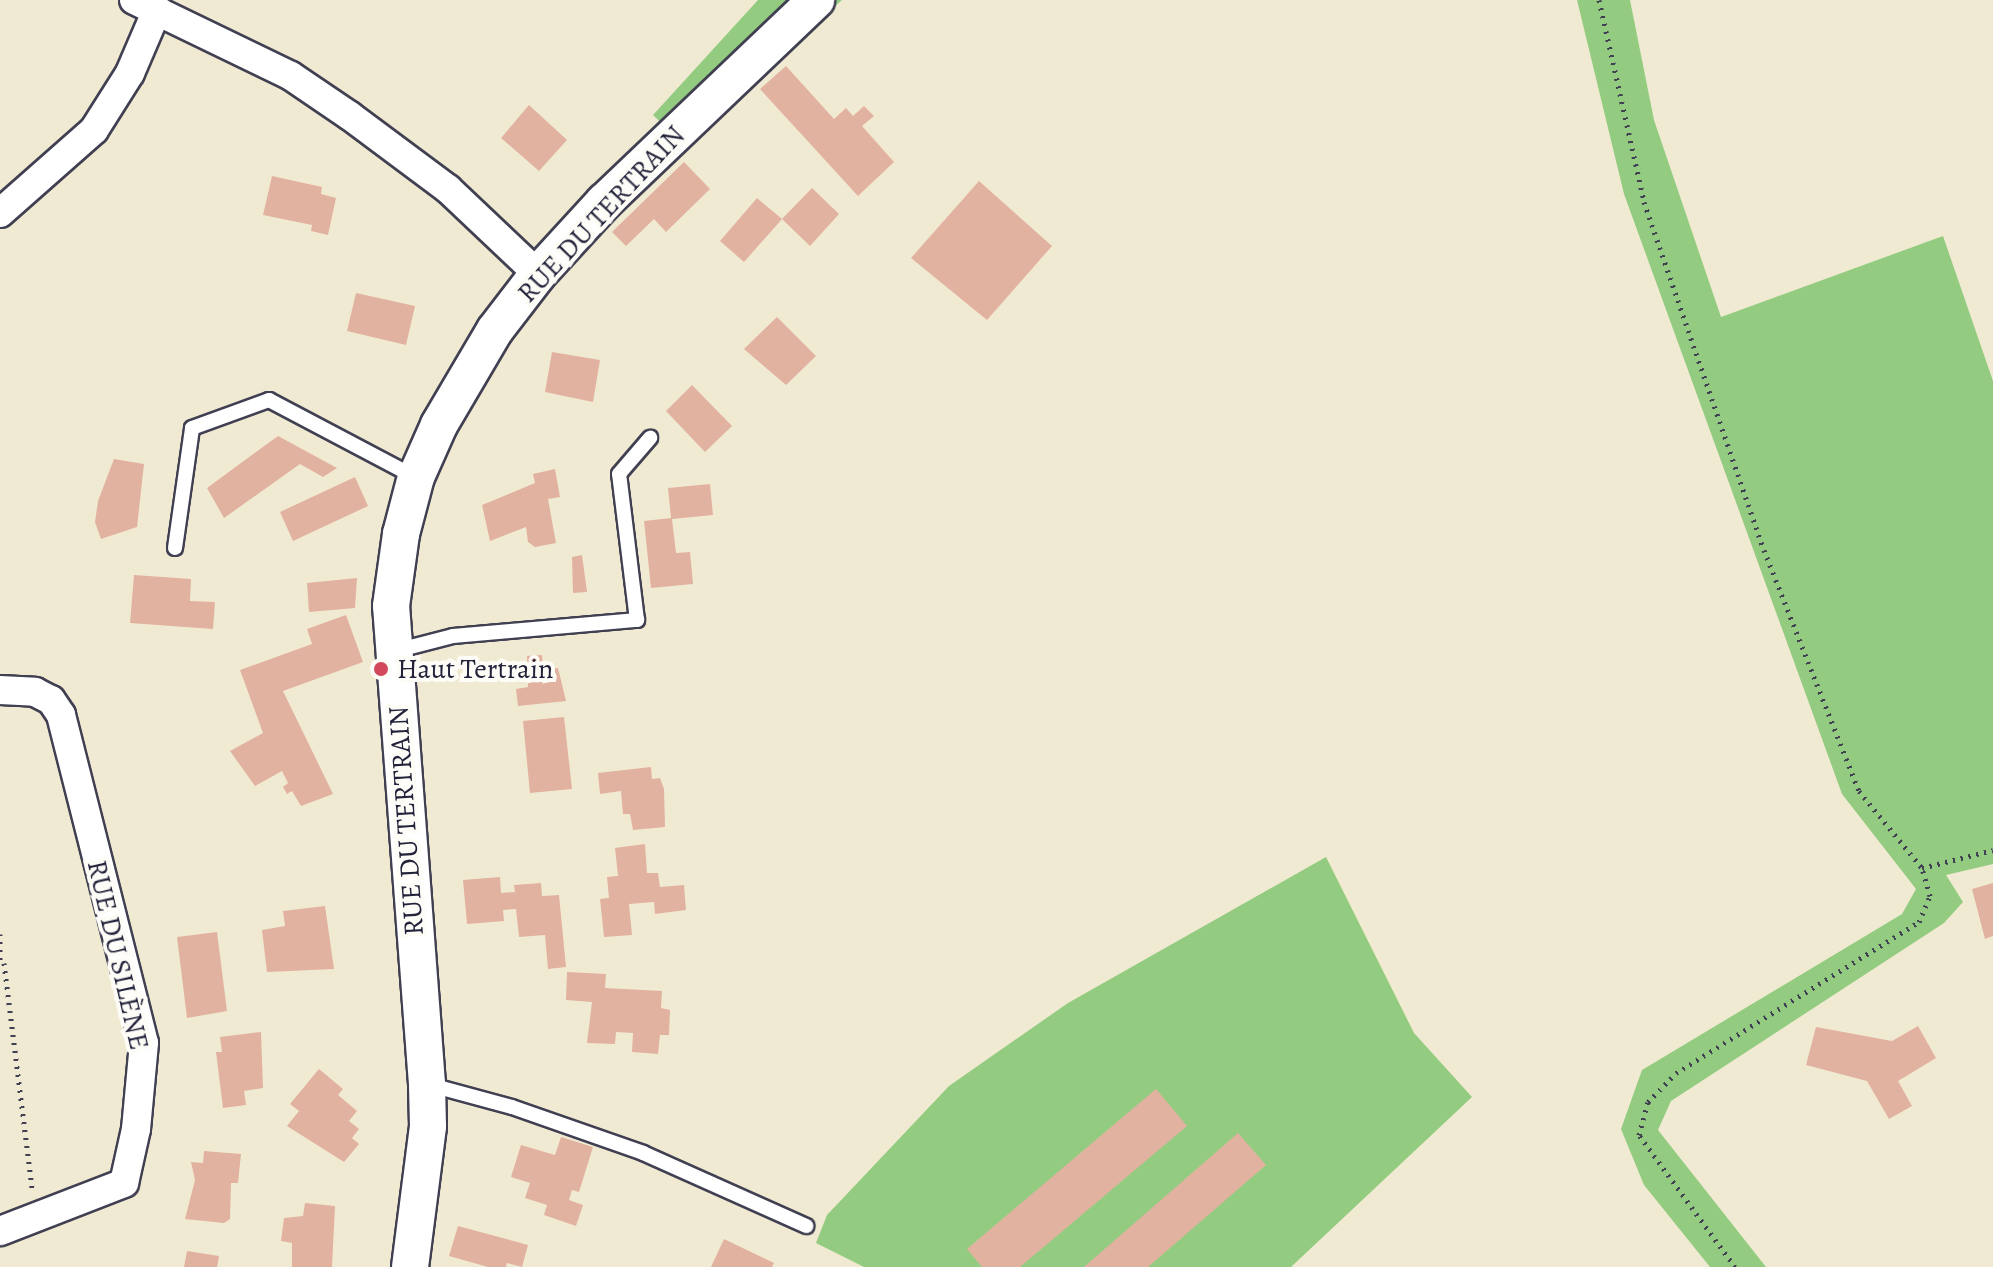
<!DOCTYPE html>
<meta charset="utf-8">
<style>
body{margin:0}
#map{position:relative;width:1993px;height:1267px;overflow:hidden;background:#f1ead2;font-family:Alegreya,serif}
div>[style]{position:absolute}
.green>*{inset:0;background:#93cc80}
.building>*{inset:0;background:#e2b2a0}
.path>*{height:5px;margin-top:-2.5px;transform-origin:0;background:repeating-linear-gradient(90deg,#414052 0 2px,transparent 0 8px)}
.roads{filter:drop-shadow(2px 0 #414052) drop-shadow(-2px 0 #414052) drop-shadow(0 2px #414052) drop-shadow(0 -2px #414052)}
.service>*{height:14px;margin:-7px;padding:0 7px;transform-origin:7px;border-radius:7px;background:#fff}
.minor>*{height:28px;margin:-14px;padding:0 14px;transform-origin:14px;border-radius:14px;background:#fff}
.tertiary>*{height:36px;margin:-18px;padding:0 18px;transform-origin:18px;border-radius:18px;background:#fff}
.dots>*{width:22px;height:22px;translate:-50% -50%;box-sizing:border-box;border:4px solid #fdfcf7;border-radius:50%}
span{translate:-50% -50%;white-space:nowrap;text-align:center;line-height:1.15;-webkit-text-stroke:8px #fdfcf7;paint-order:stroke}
.street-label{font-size:28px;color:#22223b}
.poi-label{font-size:28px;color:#22223b}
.left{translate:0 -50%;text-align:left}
</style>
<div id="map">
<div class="green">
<div style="clip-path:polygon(758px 0,842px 0,681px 142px,653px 115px)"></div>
<div style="clip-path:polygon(1577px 0,1630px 0,1654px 120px,1721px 317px,1943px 236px,1993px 381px,1993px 864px,1946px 875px,1963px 902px,1944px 923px,1671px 1101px,1658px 1130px,1766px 1267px,1710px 1267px,1644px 1185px,1621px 1129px,1642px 1070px,1902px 914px,1916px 889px,1842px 794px,1624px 194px)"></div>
<div style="clip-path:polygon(1326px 857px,1414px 1033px,1472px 1097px,1291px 1267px,864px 1267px,816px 1243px,827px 1215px,949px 1086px,1068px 1003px)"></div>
</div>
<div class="building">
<div style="clip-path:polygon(786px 66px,834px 119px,846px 108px,853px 116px,864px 106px,874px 116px,862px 126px,894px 162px,858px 196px,760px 89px)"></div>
<div style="clip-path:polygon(529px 105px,567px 140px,539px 171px,501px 138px)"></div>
<div style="clip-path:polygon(684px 162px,710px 189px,666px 232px,654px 219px,626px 246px,612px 232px)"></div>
<div style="clip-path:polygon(272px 176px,322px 187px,321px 194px,336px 198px,328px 235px,311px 231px,312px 225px,263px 215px)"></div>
<div style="clip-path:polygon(979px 181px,1052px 246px,987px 320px,911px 258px)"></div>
<div style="clip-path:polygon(812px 188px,839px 214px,810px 246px,782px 219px,744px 262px,720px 241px,757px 198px,782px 219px)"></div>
<div style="clip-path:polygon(356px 293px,415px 306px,406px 345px,347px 331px)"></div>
<div style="clip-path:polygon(777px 317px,816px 356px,786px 385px,744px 349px)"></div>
<div style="clip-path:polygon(552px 352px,600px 360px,593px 402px,545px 392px)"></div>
<div style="clip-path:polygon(692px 385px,732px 426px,705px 452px,666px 411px)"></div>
<div style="clip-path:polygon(278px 436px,337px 468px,323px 477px,300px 464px,224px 518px,207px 488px)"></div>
<div style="clip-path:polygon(114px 459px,144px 464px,137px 527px,101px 539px,95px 522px,98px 501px)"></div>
<div style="clip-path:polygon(555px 469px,560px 497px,548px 499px,556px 543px,535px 547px,528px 542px,526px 527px,490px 541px,482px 505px,535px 483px,533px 474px)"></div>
<div style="clip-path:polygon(355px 477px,368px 506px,293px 541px,280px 512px)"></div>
<div style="clip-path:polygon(710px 484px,713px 515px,672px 519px,676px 553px,690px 552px,693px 584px,651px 588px,644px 521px,671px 518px,668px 488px)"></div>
<div style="clip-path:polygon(582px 555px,587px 592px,573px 593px,572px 557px)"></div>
<div style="clip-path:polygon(134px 575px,191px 579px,190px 601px,215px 602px,213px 629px,130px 623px)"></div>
<div style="clip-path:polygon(357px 578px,355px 608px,309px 612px,307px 583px)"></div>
<div style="clip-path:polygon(346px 615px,363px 662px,283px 691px,333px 794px,301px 806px,292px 791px,287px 794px,283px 787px,288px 783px,282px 771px,255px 786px,230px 751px,263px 733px,240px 670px,312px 644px,307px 629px)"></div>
<div style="clip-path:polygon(542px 655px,543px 669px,558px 668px,566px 701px,518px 706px,516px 689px,528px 687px,527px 656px)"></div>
<div style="clip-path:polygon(564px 717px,572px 789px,530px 793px,523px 721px)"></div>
<div style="clip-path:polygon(651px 767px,652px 779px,660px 778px,664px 789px,665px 827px,633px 830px,630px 814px,623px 814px,621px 791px,600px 794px,598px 773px)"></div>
<div style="clip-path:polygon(645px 844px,647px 873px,658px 873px,660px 887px,684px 885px,686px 910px,655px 914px,654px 902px,629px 904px,632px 935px,604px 937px,600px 899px,609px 898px,607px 877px,618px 876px,615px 848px)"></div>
<div style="clip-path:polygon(500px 877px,501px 893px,515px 892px,514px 885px,541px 883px,542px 896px,559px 895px,566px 967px,548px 969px,545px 935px,519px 937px,516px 909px,503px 910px,504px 921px,467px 924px,463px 880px)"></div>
<div style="clip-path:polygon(1993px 883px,1993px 936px,1985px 939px,1972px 889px)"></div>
<div style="clip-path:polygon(325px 906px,334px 969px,267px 972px,262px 930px,285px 926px,283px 911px)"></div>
<div style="clip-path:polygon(217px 932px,227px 1011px,187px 1018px,177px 937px)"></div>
<div style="clip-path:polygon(567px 972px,606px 974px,605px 988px,662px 991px,661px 1008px,670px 1010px,669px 1035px,660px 1035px,658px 1054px,632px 1052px,633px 1033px,616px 1032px,615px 1044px,587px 1043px,592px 1002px,566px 1000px)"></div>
<div style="clip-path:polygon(1918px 1026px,1936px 1058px,1898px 1081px,1912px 1106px,1889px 1119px,1867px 1081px,1806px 1065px,1816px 1027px,1892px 1041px)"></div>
<div style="clip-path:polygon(261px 1032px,263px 1088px,244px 1091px,246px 1105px,223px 1108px,216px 1052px,222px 1052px,220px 1037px)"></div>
<div style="clip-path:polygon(319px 1069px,343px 1089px,338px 1095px,357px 1111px,349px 1121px,359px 1129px,352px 1138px,359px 1144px,344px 1162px,287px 1126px,299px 1111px,290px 1104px)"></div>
<div style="clip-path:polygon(1156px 1089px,1187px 1126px,1020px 1267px,982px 1267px,967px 1249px)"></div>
<div style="clip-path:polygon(1238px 1133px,1266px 1165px,1148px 1267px,1084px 1267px)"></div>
<div style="clip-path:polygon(561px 1137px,593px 1147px,579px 1192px,572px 1190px,569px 1200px,583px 1205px,576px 1226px,544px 1215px,547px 1205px,525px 1198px,530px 1183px,511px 1177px,521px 1145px,555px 1155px)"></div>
<div style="clip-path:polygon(204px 1151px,241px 1154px,238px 1183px,231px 1183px,230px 1219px,224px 1223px,185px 1219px,195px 1180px,191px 1162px,203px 1163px)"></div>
<div style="clip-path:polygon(305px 1203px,335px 1206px,332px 1267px,292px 1267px,292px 1243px,281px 1241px,284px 1218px,303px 1216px)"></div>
<div style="clip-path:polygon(458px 1226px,528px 1245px,522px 1267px,507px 1263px,506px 1267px,488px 1267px,449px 1256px)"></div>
<div style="clip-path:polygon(724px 1239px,774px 1263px,772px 1267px,711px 1267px)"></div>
<div style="clip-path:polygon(187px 1251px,219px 1256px,217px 1267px,184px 1267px)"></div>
</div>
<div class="path">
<div style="left:1599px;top:0;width:207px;rotate:77.4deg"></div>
<div style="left:1644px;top:202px;width:368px;rotate:71deg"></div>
<div style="left:1764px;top:550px;width:259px;rotate:68.5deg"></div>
<div style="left:1859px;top:791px;width:99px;rotate:50.7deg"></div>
<div style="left:1922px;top:868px;width:73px;rotate:-14.2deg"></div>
<div style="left:0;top:934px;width:30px;rotate:90deg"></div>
<div style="left:4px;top:963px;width:228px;rotate:82.9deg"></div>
<div style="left:1735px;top:1267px;width:163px;rotate:-126deg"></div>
<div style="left:1639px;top:1135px;width:34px;rotate:-75deg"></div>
<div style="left:1648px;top:1102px;width:40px;rotate:-46deg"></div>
<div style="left:1676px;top:1073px;width:286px;rotate:-31.9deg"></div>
<div style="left:1919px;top:922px;width:28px;rotate:-67deg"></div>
<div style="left:1930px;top:896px;width:29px;rotate:-106deg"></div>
</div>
<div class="roads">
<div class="service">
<div style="left:175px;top:548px;width:121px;rotate:-81.9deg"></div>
<div style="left:192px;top:428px;width:82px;rotate:-20deg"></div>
<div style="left:269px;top:400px;width:165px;rotate:27.8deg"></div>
<div style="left:395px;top:651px;width:60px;rotate:-14.5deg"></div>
<div style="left:453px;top:636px;width:185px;rotate:-5deg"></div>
<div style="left:637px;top:620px;width:147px;rotate:-97deg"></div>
<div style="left:619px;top:474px;width:48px;rotate:-49.3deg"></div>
<div style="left:427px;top:1084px;width:88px;rotate:15.1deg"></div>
<div style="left:512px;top:1107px;width:139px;rotate:19.3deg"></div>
<div style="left:643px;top:1153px;width:179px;rotate:24.1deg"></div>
</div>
<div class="minor">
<div style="left:134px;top:0;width:174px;rotate:25.8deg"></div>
<div style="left:291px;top:76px;width:71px;rotate:34.1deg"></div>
<div style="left:350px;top:116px;width:122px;rotate:36.7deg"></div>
<div style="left:448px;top:189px;width:124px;rotate:43.4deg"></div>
<div style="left:0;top:213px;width:125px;rotate:-41.4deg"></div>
<div style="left:94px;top:130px;width:67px;rotate:-57.7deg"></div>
<div style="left:130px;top:73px;width:69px;rotate:-66.8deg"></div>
<div style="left:0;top:690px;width:35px;rotate:3deg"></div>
<div style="left:35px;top:692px;width:18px;rotate:27deg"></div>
<div style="left:51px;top:700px;width:18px;rotate:56deg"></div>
<div style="left:61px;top:715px;width:338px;rotate:75.8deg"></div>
<div style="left:144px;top:1043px;width:86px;rotate:95.3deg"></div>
<div style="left:136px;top:1129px;width:55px;rotate:102.5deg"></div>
<div style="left:124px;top:1183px;width:133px;rotate:158.8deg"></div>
</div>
<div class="tertiary">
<div style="left:410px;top:1267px;width:142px;rotate:-82.7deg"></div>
<div style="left:428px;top:1126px;width:42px;rotate:-91.4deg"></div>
<div style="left:427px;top:1084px;width:479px;rotate:-94.3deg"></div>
<div style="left:391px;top:606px;width:73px;rotate:-82.1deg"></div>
<div style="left:401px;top:534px;width:59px;rotate:-75.3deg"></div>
<div style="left:416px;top:477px;width:57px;rotate:-66.1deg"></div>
<div style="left:439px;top:425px;width:110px;rotate:-59.5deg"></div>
<div style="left:495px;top:330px;width:71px;rotate:-52.5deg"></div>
<div style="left:538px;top:274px;width:98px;rotate:-47.5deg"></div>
<div style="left:604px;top:202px;width:293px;rotate:-43.6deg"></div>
</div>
</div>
<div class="dots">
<div style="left:381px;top:669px;background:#d1495b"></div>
</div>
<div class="street-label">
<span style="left:601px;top:214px;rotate:-47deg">RUE DU TERTRAIN</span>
<span style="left:406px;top:821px;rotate:-94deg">RUE DU TERTRAIN</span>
<span style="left:118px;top:955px;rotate:77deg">RUE DU SILÈNE</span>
</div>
<div class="poi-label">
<span class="left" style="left:397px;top:669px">Haut Tertrain</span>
</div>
</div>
